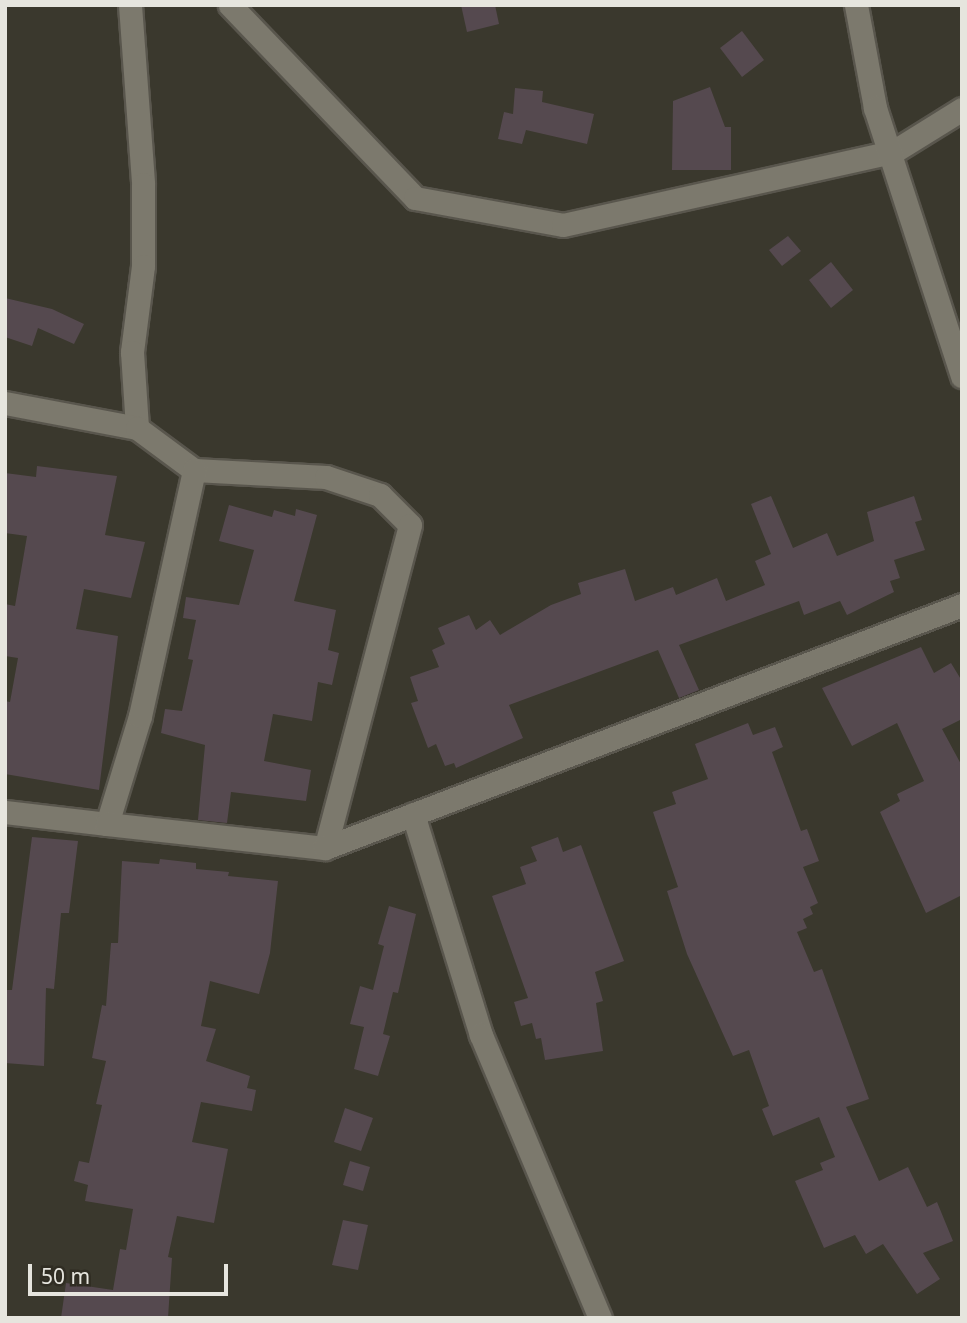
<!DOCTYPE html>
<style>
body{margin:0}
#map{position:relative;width:967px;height:1323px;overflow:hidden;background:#3a382d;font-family:"Noto Sans",sans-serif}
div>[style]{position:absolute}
.building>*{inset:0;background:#55494f}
.roads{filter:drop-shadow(2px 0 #59564d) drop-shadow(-2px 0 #59564d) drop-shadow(0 2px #59564d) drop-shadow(0 -2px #59564d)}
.street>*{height:23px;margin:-11.5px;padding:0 11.5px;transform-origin:11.5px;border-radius:11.5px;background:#7c796d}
span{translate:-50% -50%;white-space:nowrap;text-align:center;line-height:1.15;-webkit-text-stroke:5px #302d23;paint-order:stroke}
.frame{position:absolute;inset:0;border:7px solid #e6e5de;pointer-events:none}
.scale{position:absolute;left:28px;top:1264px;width:200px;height:32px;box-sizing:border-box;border:4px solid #e6e5de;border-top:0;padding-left:9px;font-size:21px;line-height:24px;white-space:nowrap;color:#e6e5de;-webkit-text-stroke:5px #302d23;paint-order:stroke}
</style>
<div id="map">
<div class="building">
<div style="clip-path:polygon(461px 5px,495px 5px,499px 24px,467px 32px)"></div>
<div style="clip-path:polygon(742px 31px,764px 60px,742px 77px,720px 48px)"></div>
<div style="clip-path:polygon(710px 87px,725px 127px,731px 127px,731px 170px,672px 170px,673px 101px)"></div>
<div style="clip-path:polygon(515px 88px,543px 91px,542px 102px,594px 114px,587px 144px,526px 130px,522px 144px,498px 139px,504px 112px,513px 114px)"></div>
<div style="clip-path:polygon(788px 236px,801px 251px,782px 266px,769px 250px)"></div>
<div style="clip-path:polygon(831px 262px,853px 290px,831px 308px,809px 280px)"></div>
<div style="clip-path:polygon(5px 298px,52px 309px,84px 324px,74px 344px,38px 328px,32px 346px,5px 337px)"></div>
<div style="clip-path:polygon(37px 466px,117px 476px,105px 535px,145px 542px,131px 598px,84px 589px,76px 629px,118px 636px,99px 790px,5px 774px,5px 701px,10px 702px,18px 658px,5px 656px,5px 604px,15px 606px,27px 536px,5px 533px,5px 473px,36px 477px)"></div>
<div style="clip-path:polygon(771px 496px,793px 548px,827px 533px,837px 556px,874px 541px,867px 512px,914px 496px,922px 520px,915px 522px,925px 550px,894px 560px,900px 578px,890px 581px,894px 592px,847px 615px,840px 601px,804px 615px,799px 601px,679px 645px,699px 690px,679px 698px,658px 650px,509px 705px,523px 738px,456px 768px,454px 763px,445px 766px,436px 744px,428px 748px,411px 703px,418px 701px,410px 677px,439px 667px,432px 650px,445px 644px,438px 628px,469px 615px,476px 630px,490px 620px,500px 635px,551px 605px,581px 594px,578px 583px,625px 569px,635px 601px,673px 587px,676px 595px,717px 578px,726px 601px,765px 585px,755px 561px,771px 554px,751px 504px)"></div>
<div style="clip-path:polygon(229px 505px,272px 517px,274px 510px,295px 516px,296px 509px,317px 515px,294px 601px,336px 610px,328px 650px,339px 653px,332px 685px,318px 682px,312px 721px,273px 714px,264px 761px,311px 770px,306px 801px,231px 792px,227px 823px,198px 820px,205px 745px,161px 733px,165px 709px,182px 711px,193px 660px,188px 659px,196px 620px,183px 618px,186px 597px,239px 605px,254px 550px,219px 541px)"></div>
<div style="clip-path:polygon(921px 647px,934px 673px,951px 663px,962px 681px,962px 719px,942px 729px,962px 766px,962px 895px,926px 913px,880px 812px,900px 801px,897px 794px,924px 781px,897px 723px,852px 746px,822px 688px)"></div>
<div style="clip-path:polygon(748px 723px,753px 735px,775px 727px,783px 747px,772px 752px,801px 831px,807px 829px,819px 861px,803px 867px,818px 903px,810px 907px,813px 914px,803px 919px,807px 928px,797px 932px,814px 972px,822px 969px,869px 1099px,846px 1107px,879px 1181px,908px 1167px,927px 1207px,937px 1202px,953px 1241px,923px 1253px,940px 1279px,917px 1294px,883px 1244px,866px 1254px,855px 1235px,824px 1248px,795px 1181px,823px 1170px,820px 1163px,835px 1157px,819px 1117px,773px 1136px,762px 1109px,769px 1106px,749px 1050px,733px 1056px,687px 954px,667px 891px,678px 887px,653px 812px,676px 804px,672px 792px,708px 779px,695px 744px)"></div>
<div style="clip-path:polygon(32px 837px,78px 841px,69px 913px,61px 913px,54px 989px,46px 988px,44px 1066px,5px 1063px,5px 990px,12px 990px)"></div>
<div style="clip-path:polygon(558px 837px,563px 852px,581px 845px,624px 961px,595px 972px,603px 1001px,596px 1003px,603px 1051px,545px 1060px,541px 1038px,536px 1039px,532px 1023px,521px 1026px,514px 1002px,528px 998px,492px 896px,526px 884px,520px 867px,537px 861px,531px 847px)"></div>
<div style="clip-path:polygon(160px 859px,196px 863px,196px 869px,229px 872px,228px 876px,278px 881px,270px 953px,259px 994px,210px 981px,201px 1026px,216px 1029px,206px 1061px,250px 1076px,247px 1088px,256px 1090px,252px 1111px,201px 1102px,192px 1142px,228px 1149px,214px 1223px,177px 1216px,168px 1257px,172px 1258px,168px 1318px,61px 1318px,66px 1283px,113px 1290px,120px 1249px,126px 1250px,133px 1209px,85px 1201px,88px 1185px,74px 1181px,79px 1161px,89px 1163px,102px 1105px,96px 1104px,106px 1061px,92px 1058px,102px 1005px,106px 1006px,111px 943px,118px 943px,122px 861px,159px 864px)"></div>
<div style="clip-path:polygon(389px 906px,416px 914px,398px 993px,393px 992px,383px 1034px,390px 1036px,378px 1076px,354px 1069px,364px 1027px,350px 1024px,360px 986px,373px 990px,384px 946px,378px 944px)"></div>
<div style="clip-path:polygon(345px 1108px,373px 1118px,361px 1151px,334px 1142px)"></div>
<div style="clip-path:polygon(350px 1161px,370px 1167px,363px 1191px,343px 1185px)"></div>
<div style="clip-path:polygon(343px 1220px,368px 1225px,358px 1270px,332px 1265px)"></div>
</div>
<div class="roads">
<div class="street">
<div style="left:130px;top:5px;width:179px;rotate:85.8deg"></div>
<div style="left:143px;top:184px;width:82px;rotate:90deg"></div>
<div style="left:143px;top:266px;width:87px;rotate:97.3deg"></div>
<div style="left:132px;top:352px;width:76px;rotate:86.2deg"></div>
<div style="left:230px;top:5px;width:267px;rotate:46.2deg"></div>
<div style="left:415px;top:198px;width:150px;rotate:10.3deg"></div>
<div style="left:563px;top:225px;width:338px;rotate:-12.5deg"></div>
<div style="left:893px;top:152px;width:81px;rotate:-31.9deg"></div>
<div style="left:856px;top:5px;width:105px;rotate:79.5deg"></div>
<div style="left:875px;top:108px;width:282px;rotate:72deg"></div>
<div style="left:5px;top:403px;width:134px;rotate:10.7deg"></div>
<div style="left:137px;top:428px;width:71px;rotate:36.4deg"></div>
<div style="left:194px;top:470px;width:132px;rotate:3deg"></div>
<div style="left:326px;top:477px;width:57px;rotate:18.4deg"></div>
<div style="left:380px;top:495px;width:42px;rotate:45deg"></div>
<div style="left:410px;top:525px;width:334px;rotate:104.7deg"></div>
<div style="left:5px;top:812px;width:103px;rotate:6.7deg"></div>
<div style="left:107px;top:824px;width:113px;rotate:-73deg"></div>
<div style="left:140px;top:716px;width:252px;rotate:-77.6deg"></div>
<div style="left:413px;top:814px;width:231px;rotate:72.9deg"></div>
<div style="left:481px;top:1035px;width:307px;rotate:67.2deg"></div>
<div style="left:107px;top:824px;width:219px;rotate:6.3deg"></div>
<div style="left:325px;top:848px;width:682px;rotate:-20.88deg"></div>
</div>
</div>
<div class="frame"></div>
<div class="scale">50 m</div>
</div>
